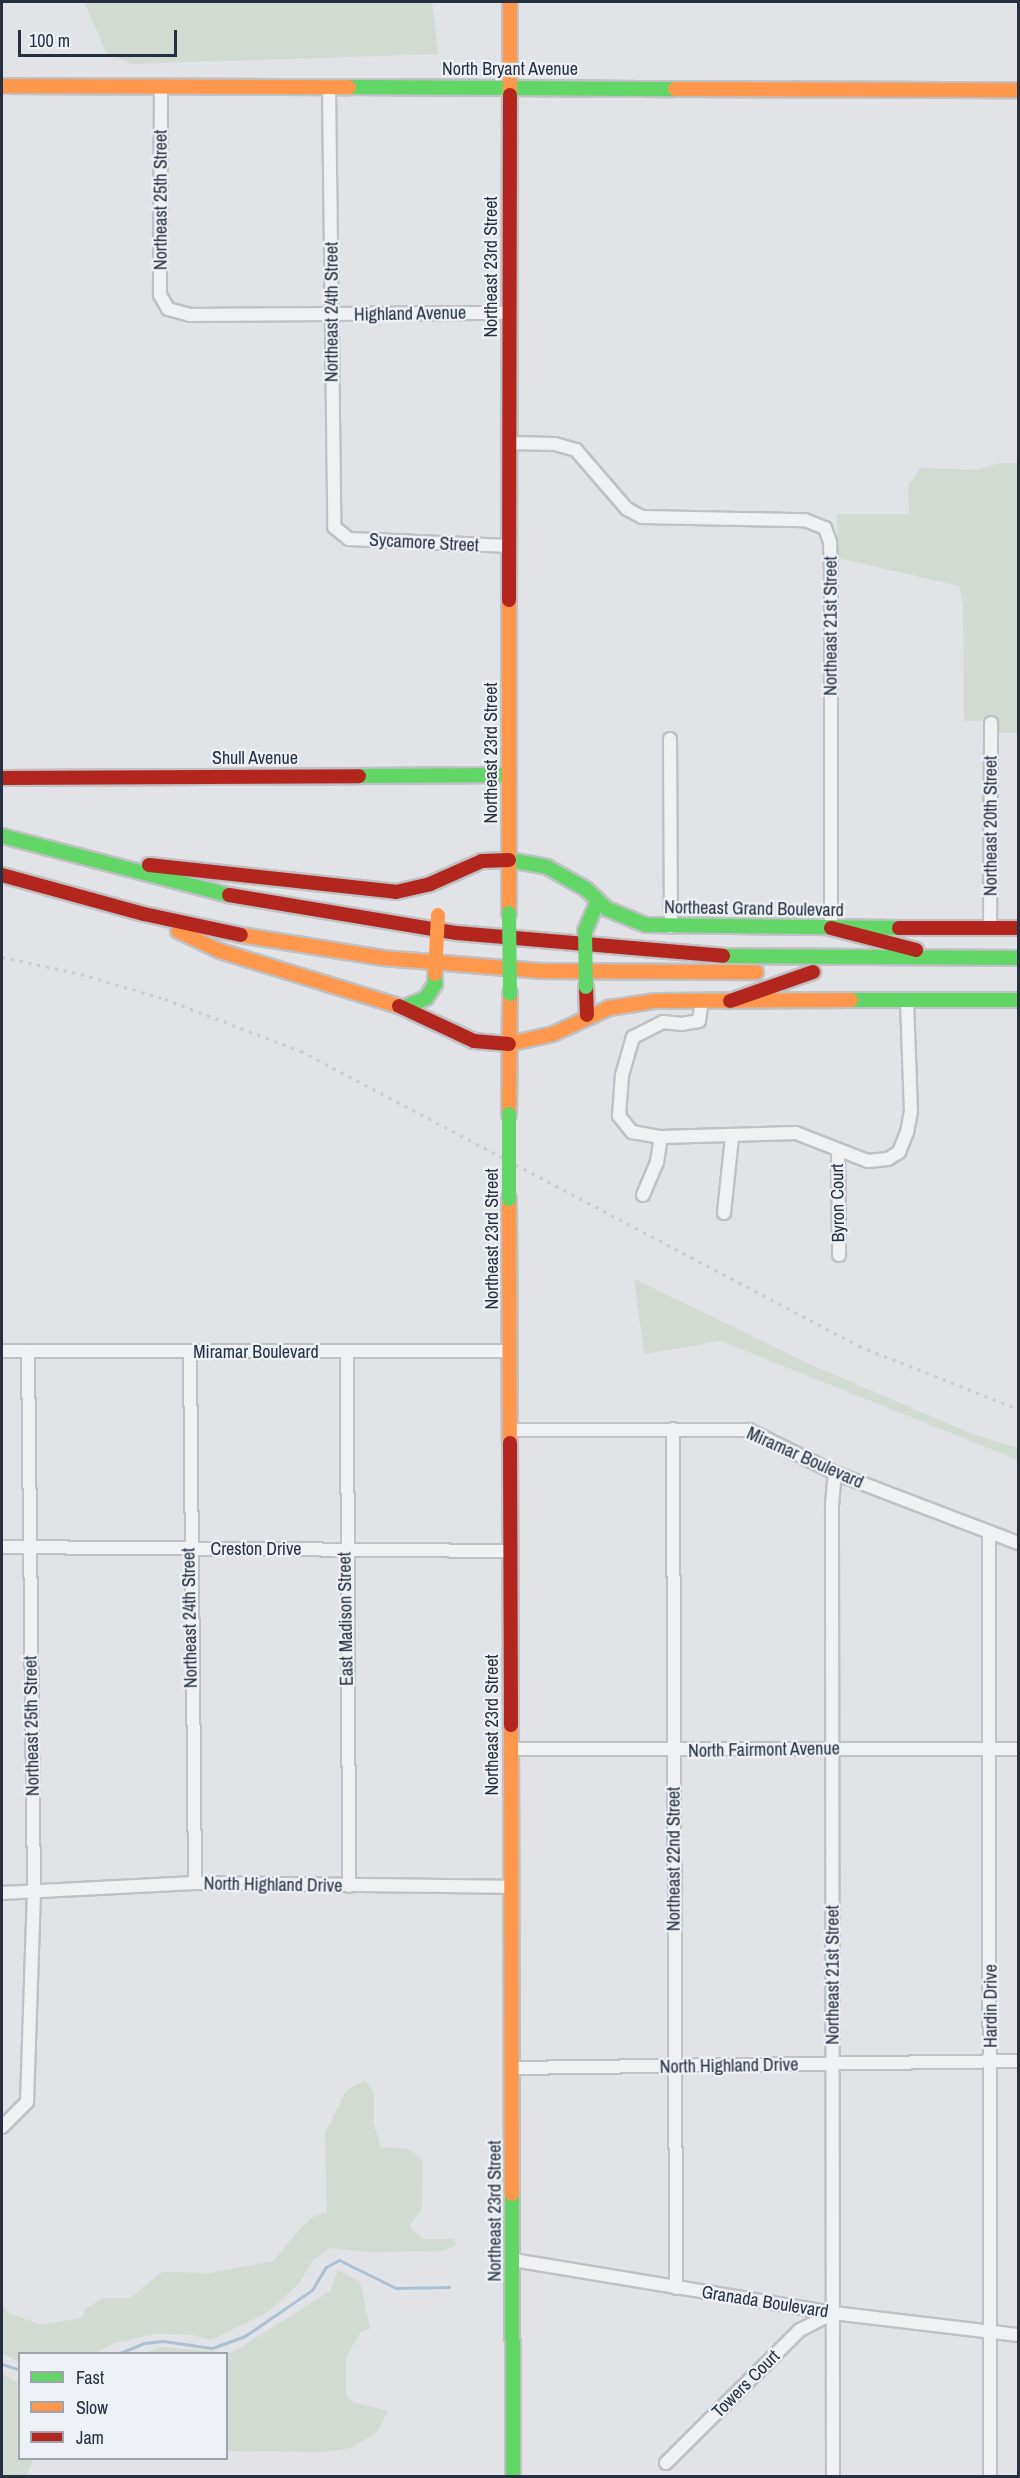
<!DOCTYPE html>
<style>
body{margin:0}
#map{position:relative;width:1020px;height:2478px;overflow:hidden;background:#e1e3e6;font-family:"Archivo Narrow",sans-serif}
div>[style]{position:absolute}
.green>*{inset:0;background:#d1dbd1}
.stream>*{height:3px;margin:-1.5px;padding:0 1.5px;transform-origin:1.5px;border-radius:1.5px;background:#acc0d4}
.roads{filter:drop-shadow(2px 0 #bfc1c4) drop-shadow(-2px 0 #bfc1c4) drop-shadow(0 2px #bfc1c4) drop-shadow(0 -2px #bfc1c4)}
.street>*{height:12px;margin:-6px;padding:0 6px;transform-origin:6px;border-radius:6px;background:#f0f1f3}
.fast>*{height:14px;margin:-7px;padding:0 7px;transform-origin:7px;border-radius:7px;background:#63d668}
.slow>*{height:14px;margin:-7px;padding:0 7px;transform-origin:7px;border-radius:7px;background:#ff974d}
.jam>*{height:14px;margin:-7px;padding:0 7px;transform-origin:7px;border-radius:7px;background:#b3261e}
.rail>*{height:3px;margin-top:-1.5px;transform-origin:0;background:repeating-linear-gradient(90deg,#c9cbce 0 3px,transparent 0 9px)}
.fast-bridge>*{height:14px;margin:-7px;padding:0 7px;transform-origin:7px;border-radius:7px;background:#63d668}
.slow-bridge>*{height:14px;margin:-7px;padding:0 7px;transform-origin:7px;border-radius:7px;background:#ff974d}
span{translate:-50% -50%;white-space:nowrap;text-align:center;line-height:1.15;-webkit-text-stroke:4.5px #eef2f6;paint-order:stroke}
.street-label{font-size:18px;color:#263041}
.frame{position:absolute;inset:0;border:3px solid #263041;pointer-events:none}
.legend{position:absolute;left:18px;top:2352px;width:210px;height:108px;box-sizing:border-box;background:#eef2f6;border:2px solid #9ea4ae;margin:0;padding:8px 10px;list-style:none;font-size:18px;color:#263041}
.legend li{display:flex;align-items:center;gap:12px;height:30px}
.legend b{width:30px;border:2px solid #9ea4ae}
.scale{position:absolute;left:18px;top:30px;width:159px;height:27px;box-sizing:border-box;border:3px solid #263041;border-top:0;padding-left:8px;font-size:18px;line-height:21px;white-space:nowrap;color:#263041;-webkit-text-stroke:4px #eef2f6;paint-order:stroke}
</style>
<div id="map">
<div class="green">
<div style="clip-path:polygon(84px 2px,432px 2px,438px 54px,132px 64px,106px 52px)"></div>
<div style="clip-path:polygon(998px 463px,1018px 463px,1018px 733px,997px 733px,984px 721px,964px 721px,963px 607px,959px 586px,838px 558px,837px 514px,909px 514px,908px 486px,920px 468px,977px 470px)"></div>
<div style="clip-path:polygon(634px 1279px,816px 1367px,972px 1434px,1018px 1448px,1018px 1460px,721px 1341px,644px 1354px)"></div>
<div style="clip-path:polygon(365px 2080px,374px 2094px,374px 2125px,381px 2147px,409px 2149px,423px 2161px,422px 2209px,409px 2226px,422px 2239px,454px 2239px,456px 2246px,443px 2251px,371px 2252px,329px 2248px,312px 2261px,299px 2284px,268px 2312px,211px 2340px,192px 2335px,155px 2334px,114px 2343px,96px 2353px,20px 2354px,19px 2362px,2px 2353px,2px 2303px,7px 2312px,41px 2325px,81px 2318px,86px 2308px,104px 2298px,130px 2298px,162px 2272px,211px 2273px,273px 2261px,301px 2228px,314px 2216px,327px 2213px,325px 2133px,346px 2091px)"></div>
<div style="clip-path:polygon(338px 2270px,360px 2282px,370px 2328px,361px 2332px,346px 2357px,346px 2395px,353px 2402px,388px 2411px,377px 2432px,351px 2448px,321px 2452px,227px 2451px,226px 2354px,144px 2353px,162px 2347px,232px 2353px,330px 2291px)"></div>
<div style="clip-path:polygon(2px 2373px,19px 2384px,20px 2458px,34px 2459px,26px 2476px,2px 2476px)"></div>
</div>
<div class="stream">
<div style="left:117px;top:2354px;width:29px;rotate:-22deg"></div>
<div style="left:144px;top:2343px;width:19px;rotate:-6deg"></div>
<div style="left:163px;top:2341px;width:49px;rotate:8.1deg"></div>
<div style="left:212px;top:2348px;width:35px;rotate:-20deg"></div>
<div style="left:245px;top:2336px;width:81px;rotate:-34.5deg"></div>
<div style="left:312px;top:2290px;width:27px;rotate:-59deg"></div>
<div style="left:326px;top:2267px;width:15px;rotate:-28deg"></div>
<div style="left:339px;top:2260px;width:64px;rotate:26.2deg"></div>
<div style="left:396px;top:2288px;width:53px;rotate:-1.1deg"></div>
<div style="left:2px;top:2364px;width:19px;rotate:18deg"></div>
</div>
<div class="roads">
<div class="street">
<div style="left:329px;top:87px;width:440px;rotate:89.3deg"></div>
<div style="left:334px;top:527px;width:19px;rotate:39deg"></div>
<div style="left:349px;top:539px;width:161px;rotate:2.5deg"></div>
<div style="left:161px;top:88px;width:207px;rotate:90.3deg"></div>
<div style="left:160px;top:295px;width:16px;rotate:60deg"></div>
<div style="left:168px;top:309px;width:23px;rotate:15deg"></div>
<div style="left:190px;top:315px;width:320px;rotate:-0.4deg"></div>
<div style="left:510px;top:443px;width:45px;rotate:1.3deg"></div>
<div style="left:555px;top:444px;width:22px;rotate:16deg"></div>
<div style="left:576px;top:450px;width:78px;rotate:49.2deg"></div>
<div style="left:627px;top:509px;width:17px;rotate:28deg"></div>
<div style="left:642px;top:517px;width:163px;rotate:1.1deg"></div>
<div style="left:805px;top:520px;width:22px;rotate:22deg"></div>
<div style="left:825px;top:528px;width:15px;rotate:70deg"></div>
<div style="left:830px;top:542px;width:33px;rotate:88deg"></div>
<div style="left:831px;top:575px;width:353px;rotate:90deg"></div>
<div style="left:670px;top:739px;width:188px;rotate:89.7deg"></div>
<div style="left:990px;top:928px;width:205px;rotate:-89.7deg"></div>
<div style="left:702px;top:1001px;width:20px;rotate:99deg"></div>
<div style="left:699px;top:1021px;width:17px;rotate:170deg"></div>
<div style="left:682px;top:1024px;width:19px;rotate:-174deg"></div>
<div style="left:663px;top:1022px;width:34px;rotate:153deg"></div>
<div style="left:633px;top:1037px;width:40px;rotate:106deg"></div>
<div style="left:622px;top:1075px;width:41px;rotate:94.2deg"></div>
<div style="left:619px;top:1116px;width:21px;rotate:51deg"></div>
<div style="left:632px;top:1132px;width:29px;rotate:10deg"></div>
<div style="left:661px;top:1137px;width:135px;rotate:-1.7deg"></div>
<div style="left:796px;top:1133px;width:77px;rotate:21.3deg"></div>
<div style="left:868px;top:1161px;width:20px;rotate:-6deg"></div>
<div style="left:888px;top:1159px;width:13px;rotate:-32deg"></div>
<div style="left:899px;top:1152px;width:22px;rotate:-68deg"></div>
<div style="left:907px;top:1132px;width:21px;rotate:-79deg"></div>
<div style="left:911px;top:1111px;width:111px;rotate:-92.1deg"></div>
<div style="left:838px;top:1152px;width:103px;rotate:89.4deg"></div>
<div style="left:643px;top:1195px;width:36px;rotate:-67deg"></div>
<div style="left:657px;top:1162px;width:25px;rotate:-81deg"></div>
<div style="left:724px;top:1213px;width:76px;rotate:-84deg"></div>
<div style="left:2px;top:1351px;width:508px"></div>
<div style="left:190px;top:1352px;width:531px;rotate:89.46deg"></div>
<div style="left:347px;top:1353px;width:533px;rotate:89.79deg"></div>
<div style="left:673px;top:1429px;width:859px;rotate:89.8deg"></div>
<div style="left:510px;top:1430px;width:239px"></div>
<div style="left:749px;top:1430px;width:96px;rotate:26.6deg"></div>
<div style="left:835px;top:1473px;width:196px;rotate:20.9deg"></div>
<div style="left:989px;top:1535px;width:941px;rotate:89.94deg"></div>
<div style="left:2px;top:1547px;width:508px;rotate:0.45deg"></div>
<div style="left:510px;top:1749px;width:508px"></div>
<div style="left:2px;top:1893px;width:193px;rotate:-3deg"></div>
<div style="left:195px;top:1883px;width:317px;rotate:0.7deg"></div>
<div style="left:512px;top:2068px;width:506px;rotate:-0.79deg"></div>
<div style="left:2px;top:2127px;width:35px;rotate:-45deg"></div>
<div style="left:27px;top:2102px;width:212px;rotate:-88.1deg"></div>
<div style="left:34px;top:1890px;width:539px;rotate:-90.64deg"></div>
<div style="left:513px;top:2260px;width:324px;rotate:9.4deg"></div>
<div style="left:833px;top:2313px;width:186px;rotate:6.8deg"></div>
<div style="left:666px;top:2463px;width:189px;rotate:-44.8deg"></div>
<div style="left:800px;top:2330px;width:37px;rotate:-27deg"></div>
<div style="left:833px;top:2476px;width:971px;rotate:-90.06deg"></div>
<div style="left:832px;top:1505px;width:32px;rotate:-85deg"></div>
</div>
<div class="fast">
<div style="left:349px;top:87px;width:326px;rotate:0.4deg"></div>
<div style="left:359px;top:776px;width:150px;rotate:-0.4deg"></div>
<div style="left:2px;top:836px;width:235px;rotate:14.6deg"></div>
<div style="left:509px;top:860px;width:39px;rotate:10deg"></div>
<div style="left:547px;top:867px;width:45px;rotate:29.4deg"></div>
<div style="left:586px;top:889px;width:29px;rotate:44deg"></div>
<div style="left:607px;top:909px;width:42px;rotate:22.3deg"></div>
<div style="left:646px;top:925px;width:253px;rotate:0.7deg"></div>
<div style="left:585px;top:931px;width:30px;rotate:-67deg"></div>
<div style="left:723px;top:956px;width:295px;rotate:0.4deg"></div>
<div style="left:851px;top:1000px;width:167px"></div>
<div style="left:405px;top:1007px;width:23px;rotate:-23deg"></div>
<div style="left:426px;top:998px;width:17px;rotate:-57deg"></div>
<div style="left:435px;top:984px;width:10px;rotate:-90deg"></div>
<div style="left:512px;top:2194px;width:282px;rotate:89.8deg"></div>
</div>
<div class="slow">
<div style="left:2px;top:86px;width:347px;rotate:0.2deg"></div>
<div style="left:675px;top:89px;width:343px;rotate:0.2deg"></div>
<div style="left:510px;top:95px;width:93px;rotate:-90deg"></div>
<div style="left:509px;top:913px;width:313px;rotate:-90deg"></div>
<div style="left:178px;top:931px;width:47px;rotate:25.5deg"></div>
<div style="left:220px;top:951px;width:187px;rotate:17.1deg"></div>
<div style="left:241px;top:935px;width:144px;rotate:9.2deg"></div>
<div style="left:383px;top:958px;width:159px;rotate:4.7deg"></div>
<div style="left:541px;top:971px;width:215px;rotate:0.3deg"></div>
<div style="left:509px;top:1044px;width:45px;rotate:-12.8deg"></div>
<div style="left:553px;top:1034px;width:62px;rotate:-24.9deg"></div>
<div style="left:609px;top:1008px;width:47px;rotate:-8.7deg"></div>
<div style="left:655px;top:1001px;width:196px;rotate:-0.3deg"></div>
<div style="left:509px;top:1114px;width:120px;rotate:-89.5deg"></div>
<div style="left:509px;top:1199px;width:244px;rotate:89.8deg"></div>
<div style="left:511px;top:1725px;width:469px;rotate:89.9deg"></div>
</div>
<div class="jam">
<div style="left:509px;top:600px;width:505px;rotate:-89.89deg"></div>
<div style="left:2px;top:778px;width:357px;rotate:-0.3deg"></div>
<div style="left:149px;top:865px;width:248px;rotate:6.2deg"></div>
<div style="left:396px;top:892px;width:35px;rotate:-13deg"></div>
<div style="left:430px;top:884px;width:57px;rotate:-23.9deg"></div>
<div style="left:482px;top:861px;width:27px;rotate:-2deg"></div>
<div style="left:2px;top:875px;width:147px;rotate:15.4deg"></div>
<div style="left:144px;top:914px;width:99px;rotate:12.2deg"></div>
<div style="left:229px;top:895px;width:231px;rotate:9.5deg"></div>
<div style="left:457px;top:933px;width:267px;rotate:4.9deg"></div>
<div style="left:831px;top:928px;width:88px;rotate:14.5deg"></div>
<div style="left:899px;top:928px;width:119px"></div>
<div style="left:586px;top:987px;width:28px;rotate:88deg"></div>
<div style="left:730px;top:1001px;width:88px;rotate:-19.3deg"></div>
<div style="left:399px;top:1006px;width:83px;rotate:25deg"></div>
<div style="left:474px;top:1041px;width:35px;rotate:5deg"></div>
<div style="left:510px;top:1443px;width:282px;rotate:89.8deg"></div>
</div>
</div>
<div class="rail">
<div style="left:2px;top:957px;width:81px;rotate:12.1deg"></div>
<div style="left:81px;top:974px;width:88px;rotate:16.6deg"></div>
<div style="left:165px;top:999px;width:146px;rotate:20.9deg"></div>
<div style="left:301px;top:1051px;width:631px;rotate:27.86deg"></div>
<div style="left:859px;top:1346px;width:171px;rotate:21.6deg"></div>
</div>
<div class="fast-bridge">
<div style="left:509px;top:913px;width:81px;rotate:89.3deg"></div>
<div style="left:585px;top:931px;width:56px;rotate:89deg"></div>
<div style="left:509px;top:1114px;width:85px;rotate:90deg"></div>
</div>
<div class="slow-bridge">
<div style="left:435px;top:974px;width:59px;rotate:-87.1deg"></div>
</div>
<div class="street-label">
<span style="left:510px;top:69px">North Bryant Avenue</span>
<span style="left:161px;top:200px;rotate:-90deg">Northeast 25th Street</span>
<span style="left:491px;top:267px;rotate:-90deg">Northeast 23rd Street</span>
<span style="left:332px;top:312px;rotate:-90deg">Northeast 24th Street</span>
<span style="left:410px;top:314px;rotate:-1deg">Highland Avenue</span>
<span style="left:424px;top:543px;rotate:3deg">Sycamore Street</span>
<span style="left:831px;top:626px;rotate:-90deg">Northeast 21st Street</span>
<span style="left:491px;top:753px;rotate:-90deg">Northeast 23rd Street</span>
<span style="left:255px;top:758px">Shull Avenue</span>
<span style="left:991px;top:826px;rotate:-90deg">Northeast 20th Street</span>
<span style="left:754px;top:909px;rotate:1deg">Northeast Grand Boulevard</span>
<span style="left:838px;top:1203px;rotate:-91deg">Byron Court</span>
<span style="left:492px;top:1239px;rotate:-90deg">Northeast 23rd Street</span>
<span style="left:256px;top:1352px">Miramar Boulevard</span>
<span style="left:805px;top:1458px;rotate:24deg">Miramar Boulevard</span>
<span style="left:256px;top:1549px">Creston Drive</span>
<span style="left:190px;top:1618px;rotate:-91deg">Northeast 24th Street</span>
<span style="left:346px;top:1619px;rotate:-91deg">East Madison Street</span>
<span style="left:492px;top:1725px;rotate:-90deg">Northeast 23rd Street</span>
<span style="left:32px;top:1726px;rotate:-91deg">Northeast 25th Street</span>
<span style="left:764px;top:1750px;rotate:-1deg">North Fairmont Avenue</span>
<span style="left:674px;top:1859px;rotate:-90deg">Northeast 22nd Street</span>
<span style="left:273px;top:1885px;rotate:1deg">North Highland Drive</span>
<span style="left:833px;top:1975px;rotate:-90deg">Northeast 21st Street</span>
<span style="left:991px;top:2006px;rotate:-90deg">Hardin Drive</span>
<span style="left:729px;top:2066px;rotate:-1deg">North Highland Drive</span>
<span style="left:495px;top:2211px;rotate:-90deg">Northeast 23rd Street</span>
<span style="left:765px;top:2302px;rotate:9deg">Granada Boulevard</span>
<span style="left:746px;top:2384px;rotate:-45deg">Towers Court</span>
</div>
<div class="frame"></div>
<ul class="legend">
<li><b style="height:8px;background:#63d668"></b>Fast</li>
<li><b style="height:8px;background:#ff974d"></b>Slow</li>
<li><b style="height:8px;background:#b3261e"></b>Jam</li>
</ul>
<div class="scale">100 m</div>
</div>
